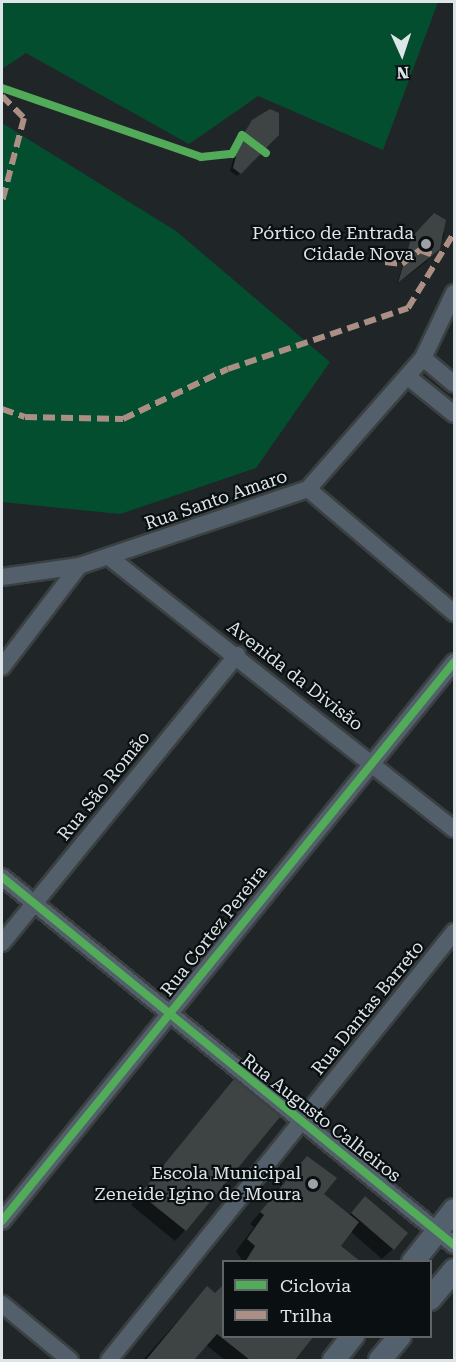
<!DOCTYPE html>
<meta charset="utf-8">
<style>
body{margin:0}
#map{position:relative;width:456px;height:1362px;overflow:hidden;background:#202628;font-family:"Roboto Serif",serif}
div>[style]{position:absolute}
.green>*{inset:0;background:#044e30}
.shadow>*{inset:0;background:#0007}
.building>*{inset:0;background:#3e4343}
.roads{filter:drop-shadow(2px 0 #3b4042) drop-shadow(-2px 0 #3b4042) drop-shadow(0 2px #3b4042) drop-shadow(0 -2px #3b4042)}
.minor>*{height:16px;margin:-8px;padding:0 8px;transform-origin:8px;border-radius:8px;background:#535f6b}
.secondary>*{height:22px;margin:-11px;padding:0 11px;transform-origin:11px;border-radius:11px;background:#53616f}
.quiet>*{height:6px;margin-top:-3px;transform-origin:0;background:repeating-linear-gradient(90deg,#ac8f84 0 12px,transparent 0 18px)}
.cycleway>*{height:8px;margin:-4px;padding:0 4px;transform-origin:4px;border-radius:4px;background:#51ab58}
.dots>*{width:16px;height:16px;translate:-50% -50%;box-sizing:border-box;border:3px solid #0a1011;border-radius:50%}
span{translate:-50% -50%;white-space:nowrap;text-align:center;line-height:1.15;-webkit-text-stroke:4.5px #0a1011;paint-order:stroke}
.poi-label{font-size:18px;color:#dee5e8}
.right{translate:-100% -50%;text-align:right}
.street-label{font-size:18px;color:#dee5e8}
.frame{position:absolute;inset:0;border:3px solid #dee5e8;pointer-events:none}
.legend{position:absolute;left:222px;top:1260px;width:210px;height:78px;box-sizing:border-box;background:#0a1011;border:2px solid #5f6567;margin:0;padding:8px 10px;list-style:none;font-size:18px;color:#dee5e8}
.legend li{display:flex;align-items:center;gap:12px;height:30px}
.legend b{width:30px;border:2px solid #5f6567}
.north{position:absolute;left:372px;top:24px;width:60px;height:60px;-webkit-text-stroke:4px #0a1011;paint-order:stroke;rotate:177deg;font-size:16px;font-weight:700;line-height:24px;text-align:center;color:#dee5e8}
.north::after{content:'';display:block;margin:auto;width:21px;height:27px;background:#dee5e8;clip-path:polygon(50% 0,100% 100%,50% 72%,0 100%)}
</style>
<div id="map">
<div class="green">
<div style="clip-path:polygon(2px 2px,438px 2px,383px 150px,258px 96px,189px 144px,26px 53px,2px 69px)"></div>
<div style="clip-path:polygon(2px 123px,176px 231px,330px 362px,256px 468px,120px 514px,2px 502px)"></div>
</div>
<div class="shadow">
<div style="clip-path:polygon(277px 114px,273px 142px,237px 176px,230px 171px,237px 145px,257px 120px)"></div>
<div style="clip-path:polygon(434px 214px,444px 221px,444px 237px,426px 262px,397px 284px,409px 243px)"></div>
<div style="clip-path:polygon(234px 1081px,185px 1230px,175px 1241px,131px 1205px)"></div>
<div style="clip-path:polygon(307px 1158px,322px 1195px,349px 1215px,365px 1198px,393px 1249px,382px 1259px,350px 1231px,339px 1246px,350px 1262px,243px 1262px,236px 1251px,254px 1227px,250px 1224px)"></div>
<div style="clip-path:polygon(207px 1288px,224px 1336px,313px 1336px,295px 1360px,225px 1360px,206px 1345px,193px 1360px,143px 1360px)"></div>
</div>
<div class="building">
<div style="clip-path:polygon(270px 109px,279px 113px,279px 135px,241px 174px,233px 168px,240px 140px,252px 120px)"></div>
<div style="clip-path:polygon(434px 213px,446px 220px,440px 249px,398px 283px,411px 238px)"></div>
<div style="clip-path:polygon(234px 1079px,280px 1117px,186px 1231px,140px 1194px)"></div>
<div style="clip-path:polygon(307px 1156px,337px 1178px,324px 1194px,359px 1222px,341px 1246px,361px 1262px,245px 1262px,255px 1246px,247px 1239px,264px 1215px,260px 1212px)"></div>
<div style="clip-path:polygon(365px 1196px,408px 1233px,394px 1250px,351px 1213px)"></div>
<div style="clip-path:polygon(224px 1284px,224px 1336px,314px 1336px,295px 1360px,250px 1360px,217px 1334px,194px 1360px,146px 1360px,207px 1286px,215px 1293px)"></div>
</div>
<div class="roads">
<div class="minor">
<div style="left:423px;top:358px;width:40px;rotate:40deg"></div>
<div style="left:408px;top:377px;width:59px;rotate:38.8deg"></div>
<div style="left:308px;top:489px;width:192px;rotate:40.3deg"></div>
<div style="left:109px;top:557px;width:439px;rotate:38.3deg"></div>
<div style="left:2px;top:577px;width:78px;rotate:-8.1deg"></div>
<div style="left:79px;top:566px;width:242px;rotate:-18.6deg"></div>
<div style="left:308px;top:489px;width:174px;rotate:-48.7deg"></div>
<div style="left:423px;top:358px;width:72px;rotate:-64.5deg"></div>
<div style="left:2px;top:667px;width:127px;rotate:-52.7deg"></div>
<div style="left:2px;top:877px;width:583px;rotate:39.15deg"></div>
<div style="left:2px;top:943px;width:372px;rotate:-50.8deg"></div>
<div style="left:2px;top:1221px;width:719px;rotate:-51.04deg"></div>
<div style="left:2px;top:1304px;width:88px;rotate:39.5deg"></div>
<div style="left:109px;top:1360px;width:550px;rotate:-51.13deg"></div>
</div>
<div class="secondary">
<div style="left:413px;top:1262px;width:66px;rotate:-51.7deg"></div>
<div style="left:430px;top:1299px;width:38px;rotate:-50deg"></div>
<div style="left:334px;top:1360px;width:31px;rotate:-52deg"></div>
<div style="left:380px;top:1360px;width:31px;rotate:-50deg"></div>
</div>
</div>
<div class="quiet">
<div style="left:2px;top:96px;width:31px;rotate:45deg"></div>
<div style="left:24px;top:118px;width:87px;rotate:104.7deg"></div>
<div style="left:385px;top:262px;width:17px;rotate:7deg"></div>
<div style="left:402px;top:264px;width:23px;rotate:-38deg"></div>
<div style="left:420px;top:250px;width:19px;rotate:21deg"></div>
<div style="left:2px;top:409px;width:24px;rotate:19deg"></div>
<div style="left:25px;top:417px;width:98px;rotate:1.2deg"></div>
<div style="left:123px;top:419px;width:116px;rotate:-25.5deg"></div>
<div style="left:228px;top:369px;width:190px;rotate:-18.7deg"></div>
<div style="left:408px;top:308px;width:88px;rotate:-58.5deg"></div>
</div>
<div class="cycleway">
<div style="left:2px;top:88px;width:211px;rotate:19.1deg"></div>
<div style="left:201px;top:157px;width:31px;rotate:-6deg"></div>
<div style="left:232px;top:154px;width:21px;rotate:-62deg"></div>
<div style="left:242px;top:135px;width:30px;rotate:37deg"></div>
<div style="left:2px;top:877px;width:583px;rotate:39.15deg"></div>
<div style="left:2px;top:1221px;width:719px;rotate:-51.04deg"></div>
</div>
<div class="dots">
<div style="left:426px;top:244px;background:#9ca2a5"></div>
<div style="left:313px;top:1184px;background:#9ca2a5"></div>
</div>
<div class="poi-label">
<span class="right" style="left:414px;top:244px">Pórtico de Entrada<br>Cidade Nova</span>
<span class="right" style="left:301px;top:1184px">Escola Municipal<br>Zeneide Igino de Moura</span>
</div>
<div class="street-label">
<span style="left:216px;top:500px;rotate:-19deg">Rua Santo Amaro</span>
<span style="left:295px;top:676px;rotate:38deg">Avenida da Divisão</span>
<span style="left:104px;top:786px;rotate:-51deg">Rua São Romão</span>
<span style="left:214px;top:931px;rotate:-52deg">Rua Cortez Pereira</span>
<span style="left:368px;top:1008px;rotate:-51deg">Rua Dantas Barreto</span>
<span style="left:321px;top:1118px;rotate:38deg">Rua Augusto Calheiros</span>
</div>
<div class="frame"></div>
<ul class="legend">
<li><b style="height:8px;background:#51ab58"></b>Ciclovia</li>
<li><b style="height:8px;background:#ac8f84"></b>Trilha</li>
</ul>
<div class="north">N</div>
</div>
